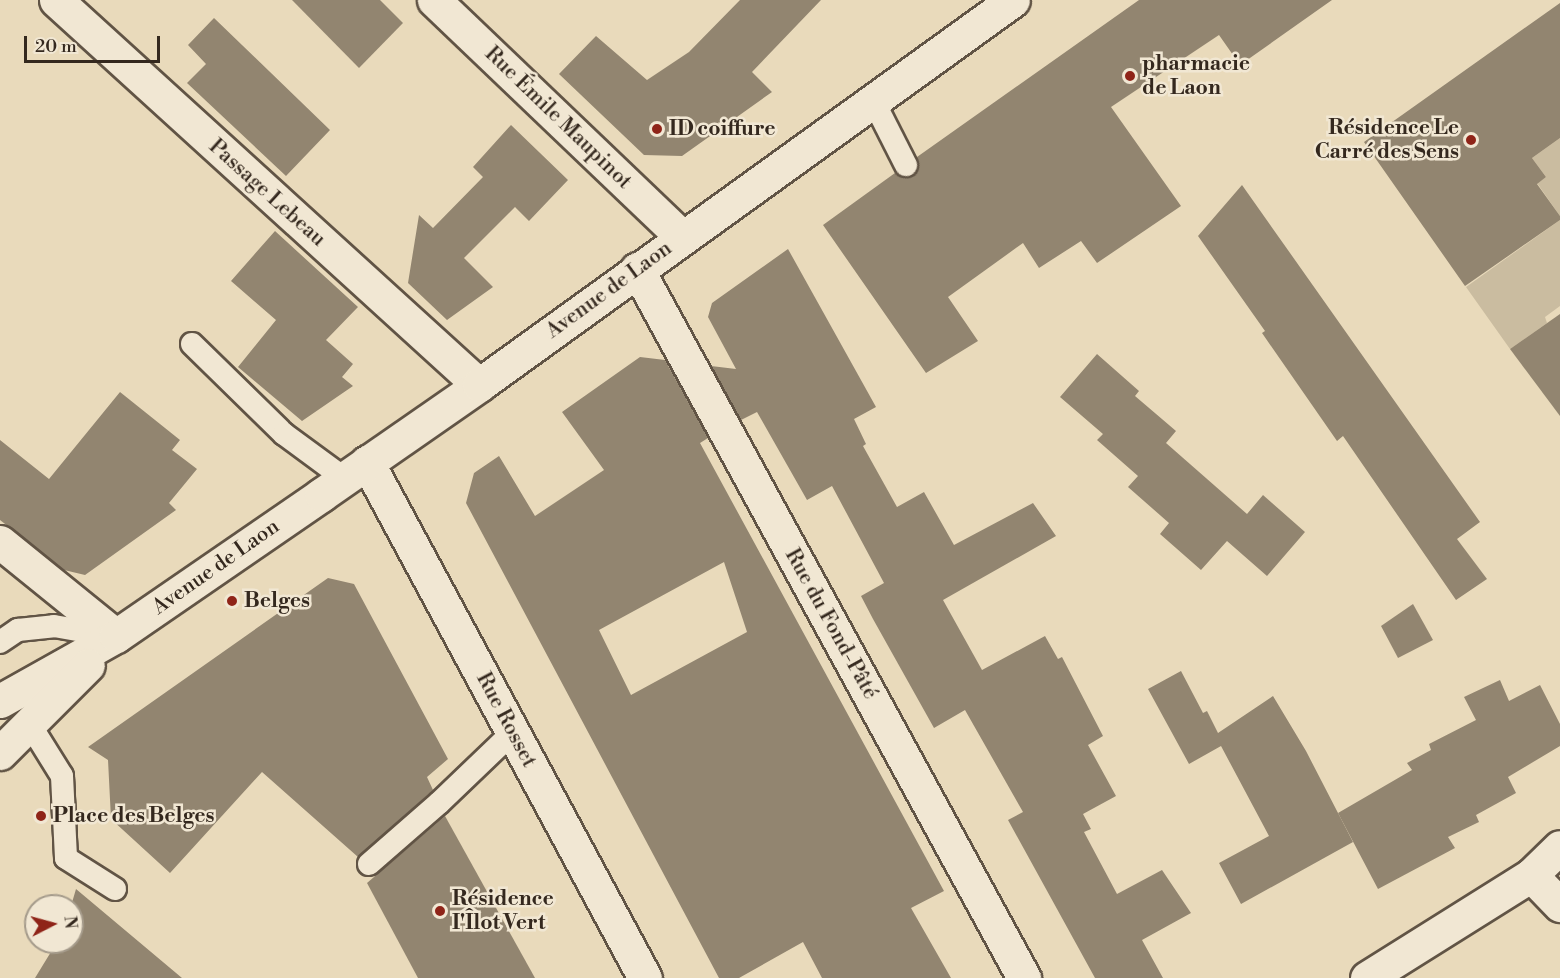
<!DOCTYPE html>
<meta charset="utf-8">
<style>
body{margin:0}
#map{position:relative;width:1560px;height:978px;overflow:hidden;background:#e9dabb;font-family:"Libre Bodoni",serif}
div>[style]{position:absolute}
.green>*{inset:0;background:#cabca0}
.building>*{inset:0;background:#928570}
.roads{filter:drop-shadow(2px 0 #615445) drop-shadow(-2px 0 #615445) drop-shadow(0 2px #615445) drop-shadow(0 -2px #615445)}
.lane>*{height:22px;margin:-11px;padding:0 11px;transform-origin:11px;border-radius:11px;background:#f1e7d3}
.street>*{height:33px;margin:-16.5px;padding:0 16.5px;transform-origin:16.5px;border-radius:16.5px;background:#f1e7d3}
.secondary>*{height:33px;margin:-16.5px;padding:0 16.5px;transform-origin:16.5px;border-radius:16.5px;background:#f1e7d3}
.dots>*{width:16px;height:16px;translate:-50% -50%;box-sizing:border-box;border:3px solid #f1e7d3;border-radius:50%}
span{translate:-50% -50%;white-space:nowrap;text-align:center;line-height:1.15;-webkit-text-stroke:5px #f1e7d3;paint-order:stroke}
.poi-label{font-size:21px;color:#34281e;font-weight:700}
.left{translate:0 -50%;text-align:left}
.right{translate:-100% -50%;text-align:right}
.street-label{font-size:21px;color:#34281e}
.north{position:absolute;left:24px;top:894px;width:60px;height:60px;box-sizing:border-box;background:#f1e7d3;border:2px solid #a59b8b;border-radius:50%;rotate:84deg;font-size:16px;font-weight:700;line-height:24px;text-align:center;color:#34281e}
.north::after{content:'';display:block;margin:auto;width:21px;height:27px;background:#8f2418;clip-path:polygon(50% 0,100% 100%,50% 72%,0 100%)}
.scale{position:absolute;left:24px;top:36px;width:136px;height:27px;box-sizing:border-box;border:3px solid #34281e;border-top:0;padding-left:8px;font-size:18px;line-height:21px;white-space:nowrap;color:#34281e;-webkit-text-stroke:4px #f1e7d3;paint-order:stroke}
</style>
<div id="map">
<div class="green">
<div style="clip-path:polygon(1560px 138px,1560px 216px,1537px 183px,1546px 177px,1532px 158px)"></div>
<div style="clip-path:polygon(1560px 220px,1560px 306px,1545px 317px,1547px 323px,1510px 349px,1466px 287px)"></div>
</div>
<div class="building">
<div style="clip-path:polygon(292px 0,380px 0,403px 23px,359px 68px)"></div>
<div style="clip-path:polygon(740px 0,821px 0,752px 72px,772px 92px,682px 156px,644px 155px,559px 74px,596px 36px,647px 80px,689px 52px)"></div>
<div style="clip-path:polygon(1139px 0,1332px 0,1240px 65px,1219px 35px,1111px 107px,1181px 206px,1097px 263px,1081px 241px,1039px 268px,1023px 243px,948px 297px,978px 341px,926px 373px,823px 225px,895px 173px,905px 178px,913px 177px,919px 166px,917px 157px)"></div>
<div style="clip-path:polygon(1560px 3px,1560px 138px,1532px 158px,1546px 177px,1537px 184px,1560px 216px,1560px 220px,1465px 286px,1364px 142px)"></div>
<div style="clip-path:polygon(214px 18px,330px 130px,286px 176px,187px 83px,206px 64px,188px 45px)"></div>
<div style="clip-path:polygon(511px 125px,568px 180px,529px 221px,515px 207px,464px 258px,493px 287px,447px 320px,408px 283px,419px 215px,433px 228px,483px 177px,473px 167px)"></div>
<div style="clip-path:polygon(1242px 185px,1480px 522px,1457px 539px,1487px 579px,1456px 600px,1343px 436px,1337px 441px,1262px 333px,1265px 331px,1198px 236px)"></div>
<div style="clip-path:polygon(275px 231px,358px 307px,326px 340px,353px 364px,342px 377px,353px 386px,302px 421px,238px 367px,276px 320px,231px 281px)"></div>
<div style="clip-path:polygon(788px 249px,876px 407px,854px 419px,866px 444px,863px 446px,897px 507px,924px 492px,954px 545px,1033px 503px,1056px 536px,943px 600px,982px 670px,1045px 636px,1058px 659px,1062px 657px,1103px 736px,1088px 745px,1116px 796px,1083px 814px,1091px 829px,1084px 832px,1117px 894px,1162px 870px,1191px 913px,1142px 940px,1163px 978px,1095px 978px,1008px 820px,1023px 812px,965px 710px,934px 728px,873px 619px,861px 596px,884px 583px,832px 486px,807px 500px,757px 412px,741px 420px,711px 366px,736px 369px,708px 317px,712px 303px)"></div>
<div style="clip-path:polygon(1560px 314px,1560px 416px,1510px 349px)"></div>
<div style="clip-path:polygon(1097px 354px,1139px 391px,1135px 396px,1176px 431px,1166px 443px,1247px 514px,1263px 495px,1305px 532px,1267px 576px,1227px 541px,1201px 570px,1160px 534px,1169px 523px,1128px 487px,1138px 476px,1097px 440px,1103px 434px,1060px 397px)"></div>
<div style="clip-path:polygon(evenodd,640px 357px,665px 360px,708px 438px,700px 443px,944px 891px,911px 908px,951px 978px,822px 978px,803px 942px,739px 978px,719px 978px,466px 503px,474px 473px,499px 456px,535px 516px,604px 470px,562px 412px,640px 357px,724px 562px,747px 632px,631px 695px,599px 630px,724px 562px)"></div>
<div style="clip-path:polygon(120px 392px,180px 440px,172px 450px,197px 469px,169px 503px,176px 510px,85px 575px,64px 570px,0 520px,0 440px,49px 479px)"></div>
<div style="clip-path:polygon(328px 578px,354px 584px,448px 759px,427px 777px,433px 790px,358px 857px,262px 772px,170px 873px,111px 819px,108px 760px,88px 747px)"></div>
<div style="clip-path:polygon(1413px 604px,1433px 640px,1398px 658px,1381px 626px)"></div>
<div style="clip-path:polygon(1181px 671px,1203px 713px,1207px 711px,1218px 733px,1273px 696px,1306px 751px,1353px 842px,1241px 904px,1219px 863px,1269px 836px,1221px 746px,1189px 764px,1148px 689px)"></div>
<div style="clip-path:polygon(1500px 680px,1509px 701px,1540px 685px,1560px 724px,1560px 746px,1508px 777px,1516px 793px,1476px 815px,1479px 822px,1448px 837px,1455px 848px,1378px 889px,1338px 813px,1412px 770px,1407px 763px,1431px 750px,1429px 744px,1476px 720px,1464px 697px)"></div>
<div style="clip-path:polygon(445px 816px,535px 978px,418px 978px,367px 883px)"></div>
<div style="clip-path:polygon(76px 889px,182px 978px,35px 978px,57px 942px,72px 942px,71px 906px)"></div>
</div>
<div class="roads">
<div class="lane">
<div style="left:873px;top:100px;width:73px;rotate:63.1deg"></div>
<div style="left:192px;top:344px;width:129px;rotate:44.4deg"></div>
<div style="left:284px;top:434px;width:74px;rotate:36.3deg"></div>
<div style="left:0;top:642px;width:22px;rotate:-34deg"></div>
<div style="left:18px;top:630px;width:36px;rotate:-6deg"></div>
<div style="left:54px;top:626px;width:59px;rotate:9.8deg"></div>
<div style="left:29px;top:723px;width:62px;rotate:58.1deg"></div>
<div style="left:62px;top:776px;width:82px;rotate:87.2deg"></div>
<div style="left:66px;top:858px;width:58px;rotate:32.3deg"></div>
<div style="left:369px;top:864px;width:93px;rotate:-41.1deg"></div>
<div style="left:439px;top:803px;width:103px;rotate:-43.8deg"></div>
</div>
<div class="street">
<div style="left:56px;top:0;width:572px;rotate:42.31deg"></div>
<div style="left:434px;top:0;width:343px;rotate:43.7deg"></div>
<div style="left:637px;top:269px;width:808px;rotate:61.37deg"></div>
<div style="left:367px;top:462px;width:586px;rotate:61.69deg"></div>
<div style="left:0;top:542px;width:149px;rotate:39deg"></div>
<div style="left:1531px;top:875px;width:42px;rotate:46deg"></div>
<div style="left:1367px;top:978px;width:194px;rotate:-32.1deg"></div>
<div style="left:1531px;top:875px;width:40px;rotate:-44deg"></div>
</div>
<div class="secondary">
<div style="left:0;top:701px;width:133px;rotate:-29.3deg"></div>
<div style="left:116px;top:636px;width:249px;rotate:-34.5deg"></div>
<div style="left:321px;top:495px;width:193px;rotate:-34.8deg"></div>
<div style="left:479px;top:385px;width:658px;rotate:-35.79deg"></div>
<div style="left:0;top:753px;width:124px;rotate:-45deg"></div>
</div>
</div>
<div class="dots">
<div style="left:1130px;top:76px;background:#8f2418"></div>
<div style="left:657px;top:129px;background:#8f2418"></div>
<div style="left:1471px;top:140px;background:#8f2418"></div>
<div style="left:232px;top:601px;background:#8f2418"></div>
<div style="left:41px;top:816px;background:#8f2418"></div>
<div style="left:440px;top:911px;background:#8f2418"></div>
</div>
<div class="poi-label">
<span class="left" style="left:1142px;top:76px">pharmacie<br>de Laon</span>
<span class="right" style="left:1459px;top:140px">Résidence Le<br>Carré des Sens</span>
<span class="left" style="left:669px;top:129px">ID coiffure</span>
<span class="left" style="left:244px;top:601px">Belges</span>
<span class="left" style="left:53px;top:816px">Place des Belges</span>
<span class="left" style="left:452px;top:911px">Résidence<br>I'Îlot Vert</span>
</div>
<div class="street-label">
<span style="left:558px;top:118px;rotate:44deg">Rue Émile Maupinot</span>
<span style="left:267px;top:193px;rotate:42deg">Passage Lebeau</span>
<span style="left:609px;top:290px;rotate:-36deg">Avenue de Laon</span>
<span style="left:216px;top:567px;rotate:-35deg">Avenue de Laon</span>
<span style="left:831px;top:624px;rotate:61deg">Rue du Fond-Pâté</span>
<span style="left:506px;top:720px;rotate:62deg">Rue Rosset</span>
</div>
<div class="north">N</div>
<div class="scale">20 m</div>
</div>
